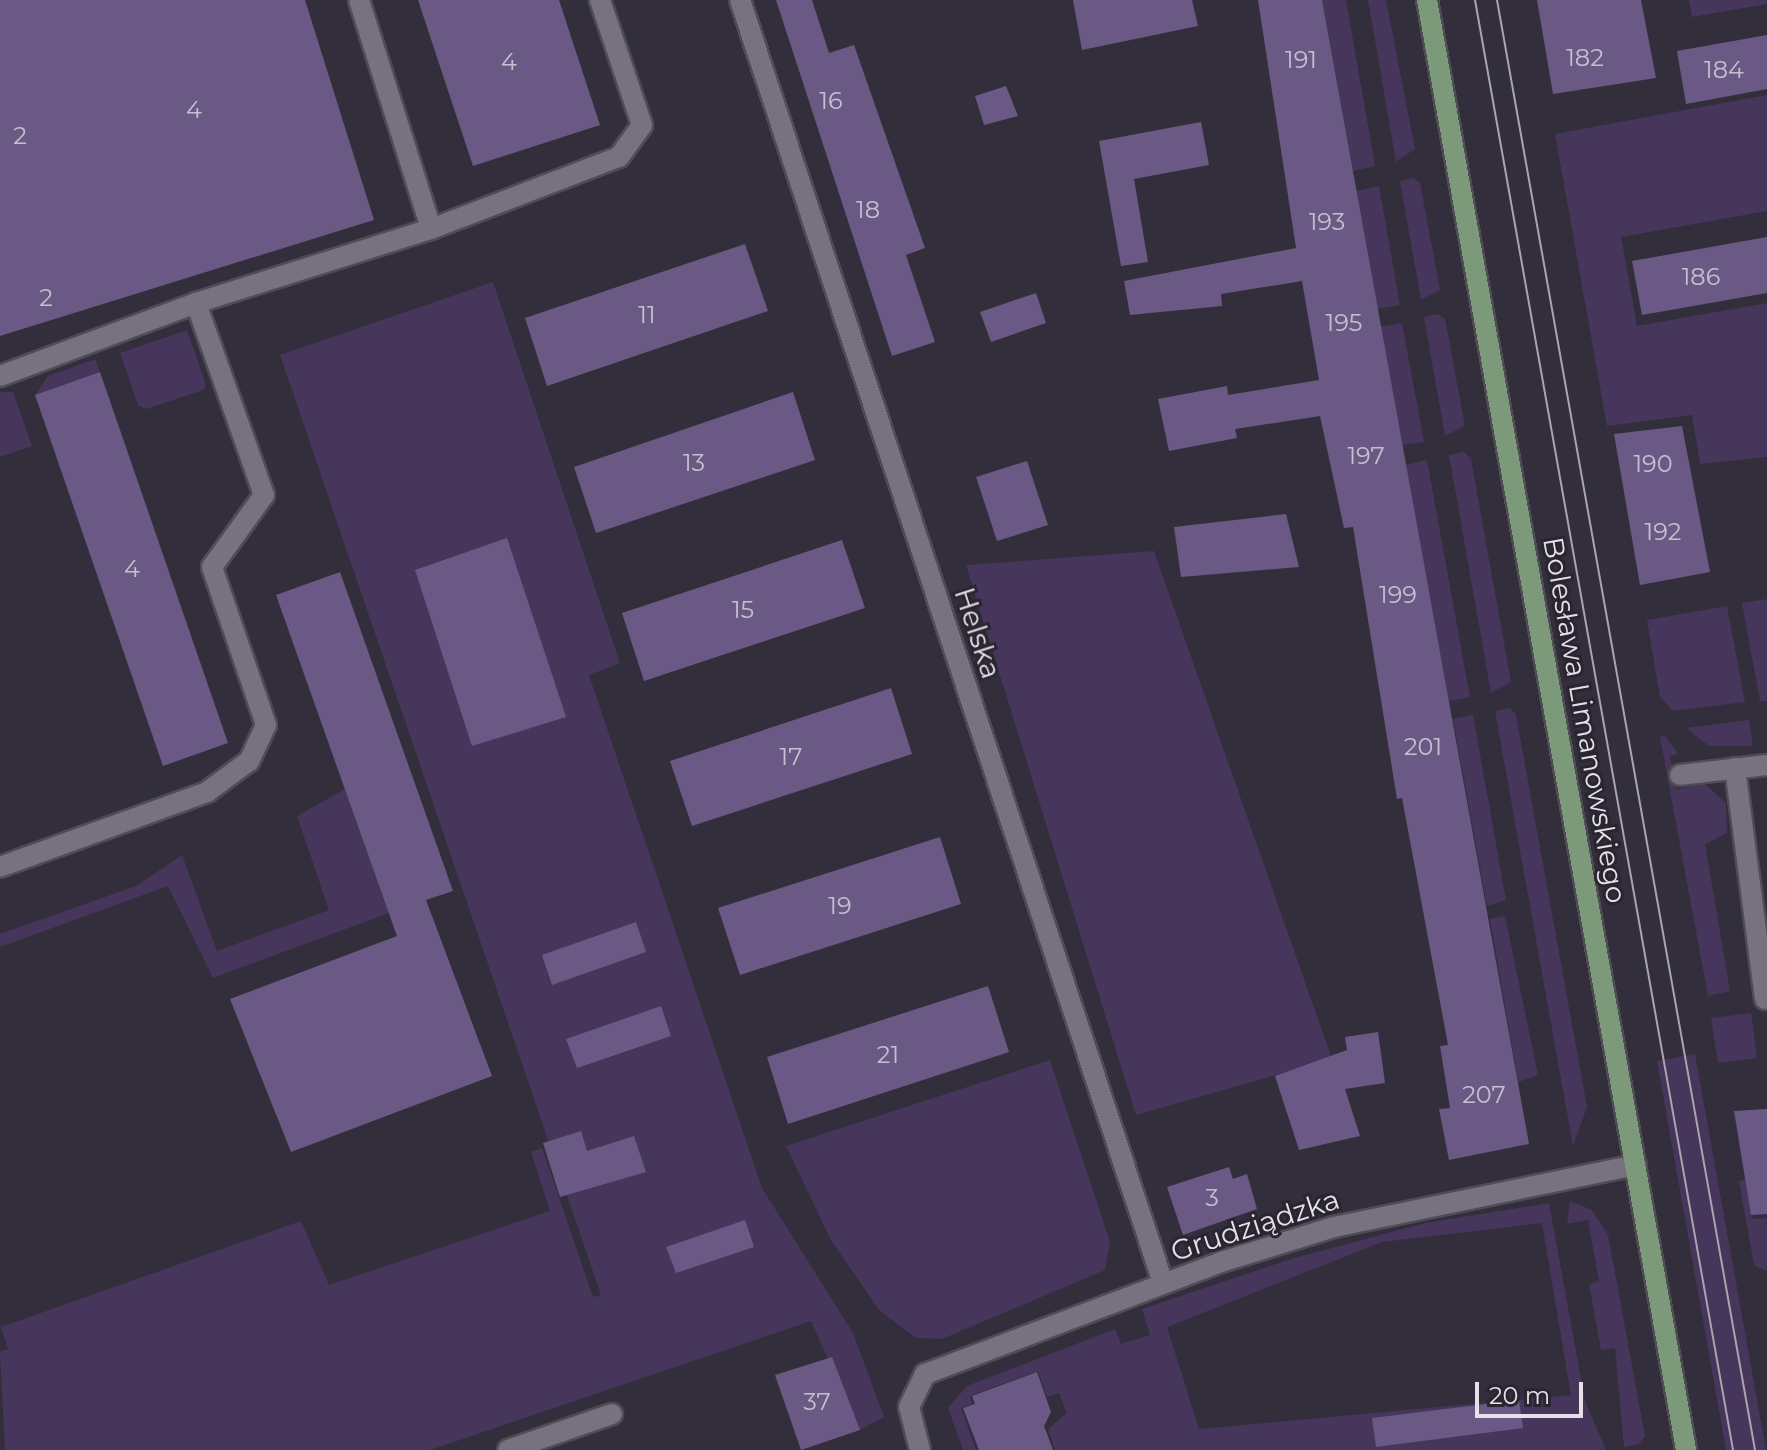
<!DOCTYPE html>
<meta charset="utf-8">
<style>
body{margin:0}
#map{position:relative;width:1767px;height:1450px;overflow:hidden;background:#332e3b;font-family:Montserrat,sans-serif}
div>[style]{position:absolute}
.green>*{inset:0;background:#46365c}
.building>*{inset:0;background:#6b5985}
.roads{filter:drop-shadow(2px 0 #4f4c56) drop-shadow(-2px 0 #4f4c56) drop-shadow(0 2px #4f4c56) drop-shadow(0 -2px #4f4c56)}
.service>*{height:20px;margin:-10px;padding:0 10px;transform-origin:10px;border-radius:10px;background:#777180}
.minor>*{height:20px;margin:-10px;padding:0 10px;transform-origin:10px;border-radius:10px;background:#777180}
.primary>*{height:20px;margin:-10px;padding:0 10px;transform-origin:10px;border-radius:10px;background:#7c9a79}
.tram>*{height:2px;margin:-1px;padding:0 1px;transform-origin:1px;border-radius:1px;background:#a8a5ae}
span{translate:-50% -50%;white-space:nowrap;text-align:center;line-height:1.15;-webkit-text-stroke:6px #292531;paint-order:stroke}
.number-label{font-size:24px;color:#c6bfd0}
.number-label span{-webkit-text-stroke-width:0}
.street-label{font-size:28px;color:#e4e1e9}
.scale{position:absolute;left:1475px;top:1382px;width:108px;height:36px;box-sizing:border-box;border:4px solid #e4e1e9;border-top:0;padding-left:10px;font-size:24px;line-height:28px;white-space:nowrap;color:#e4e1e9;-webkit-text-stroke:6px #292531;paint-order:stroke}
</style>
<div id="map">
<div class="green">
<div style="clip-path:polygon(1322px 0,1346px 0,1375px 166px,1353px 171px)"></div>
<div style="clip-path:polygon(1368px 0,1386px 0,1415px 149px,1396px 162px)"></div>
<div style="clip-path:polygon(1689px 0,1767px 0,1767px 4px,1692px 17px)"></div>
<div style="clip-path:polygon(1767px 95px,1767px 211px,1621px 237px,1637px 326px,1767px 303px,1767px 457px,1700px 464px,1692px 415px,1607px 426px,1555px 134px)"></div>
<div style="clip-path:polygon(1413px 178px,1420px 183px,1440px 290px,1421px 300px,1400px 181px)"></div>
<div style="clip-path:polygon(1379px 186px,1400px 305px,1377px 309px,1356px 191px)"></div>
<div style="clip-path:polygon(493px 282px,620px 663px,589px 675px,762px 1188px,853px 1333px,884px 1417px,860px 1430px,811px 1321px,430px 1450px,5px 1450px,0 1352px,8px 1349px,1px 1327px,301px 1221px,329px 1285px,550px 1211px,531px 1152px,542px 1148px,471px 940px,593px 1297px,601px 1295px,280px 355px)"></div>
<div style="clip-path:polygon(1438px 314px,1445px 319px,1465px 426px,1445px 436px,1424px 317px)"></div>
<div style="clip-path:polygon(1402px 323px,1424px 442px,1402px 445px,1380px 327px)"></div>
<div style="clip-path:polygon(187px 330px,206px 385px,203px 390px,146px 409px,138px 405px,120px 353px)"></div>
<div style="clip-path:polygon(95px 359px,100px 372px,35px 395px,48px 376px)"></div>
<div style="clip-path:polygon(0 392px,13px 392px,32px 446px,0 457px)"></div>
<div style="clip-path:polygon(1464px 452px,1471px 459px,1511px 682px,1491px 693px,1449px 455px)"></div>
<div style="clip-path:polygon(1427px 460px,1470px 697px,1449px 701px,1405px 465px)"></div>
<div style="clip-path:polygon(1154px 551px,1332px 1059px,1136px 1115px,966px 565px)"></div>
<div style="clip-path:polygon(1767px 599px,1767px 701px,1760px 701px,1742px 603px)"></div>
<div style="clip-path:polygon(1727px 606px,1745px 702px,1673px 711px,1660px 697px,1647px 620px)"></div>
<div style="clip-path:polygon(1510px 708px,1516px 715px,1587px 1107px,1573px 1146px,1495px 711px)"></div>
<div style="clip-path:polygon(1473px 715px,1506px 900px,1487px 906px,1453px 719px)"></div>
<div style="clip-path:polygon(1749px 720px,1753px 746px,1709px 746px,1686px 728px)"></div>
<div style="clip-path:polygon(1665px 736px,1678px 754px,1670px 756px,1676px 789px,1705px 784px,1726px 803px,1727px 833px,1705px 844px,1730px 991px,1708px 996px,1660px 737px)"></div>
<div style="clip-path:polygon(345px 789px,389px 913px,213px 978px,168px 886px,0 947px,0 934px,136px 886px,182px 855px,217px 951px,329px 910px,297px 816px)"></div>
<div style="clip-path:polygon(1505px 916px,1538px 1075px,1518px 1082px,1490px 919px)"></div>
<div style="clip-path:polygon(1751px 1013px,1757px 1058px,1718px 1063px,1711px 1018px)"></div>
<div style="clip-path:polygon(1695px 1054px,1766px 1450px,1726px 1450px,1657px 1061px)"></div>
<div style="clip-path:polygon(1050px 1060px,1110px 1242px,1105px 1270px,942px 1339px,916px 1338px,879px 1310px,831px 1240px,786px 1146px)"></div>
<div style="clip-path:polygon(1746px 1180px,1752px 1219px,1767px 1218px,1767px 1271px,1754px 1265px,1739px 1181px)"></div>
<div style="clip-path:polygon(1570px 1201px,1592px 1210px,1608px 1235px,1645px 1436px,1639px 1444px,1624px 1447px,1615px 1348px,1601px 1350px,1589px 1284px,1599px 1281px,1588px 1220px,1567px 1224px)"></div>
<div style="clip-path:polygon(evenodd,1549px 1203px,1585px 1401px,1606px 1450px,1055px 1450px,1048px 1429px,1067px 1413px,1059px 1393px,1047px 1397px,1038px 1371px,970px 1396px,972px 1404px,961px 1408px,976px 1450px,963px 1450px,948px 1408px,967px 1386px,1115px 1329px,1121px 1344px,1150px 1335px,1142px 1309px,1291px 1259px,1425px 1223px,1549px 1203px,1542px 1223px,1571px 1395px,1199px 1429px,1167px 1327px,1382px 1242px,1542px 1223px)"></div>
</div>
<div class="building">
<div style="clip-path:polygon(0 0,305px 0,374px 220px,0 336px)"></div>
<div style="clip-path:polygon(418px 0,559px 0,600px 125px,473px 166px)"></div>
<div style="clip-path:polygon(776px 0,812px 0,829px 53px,854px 45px,925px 248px,906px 255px,935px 342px,892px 356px)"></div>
<div style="clip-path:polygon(1073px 0,1192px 0,1198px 26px,1082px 50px)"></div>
<div style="clip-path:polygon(1258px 0,1322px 0,1529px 1144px,1449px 1160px,1439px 1109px,1450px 1108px,1440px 1046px,1448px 1045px,1402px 798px,1397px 799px,1353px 527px,1344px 528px,1320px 416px,1235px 429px,1237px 438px,1169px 451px,1158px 399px,1227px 386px,1228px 395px,1319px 380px,1302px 281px,1221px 294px,1222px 306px,1130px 315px,1124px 281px,1296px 248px)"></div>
<div style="clip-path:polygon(1537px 0,1641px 0,1656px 78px,1553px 94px)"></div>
<div style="clip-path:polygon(1767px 35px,1767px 89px,1686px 104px,1677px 51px)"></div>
<div style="clip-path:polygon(1006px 86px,1018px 116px,984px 125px,975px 96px)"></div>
<div style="clip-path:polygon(1201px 122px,1209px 165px,1134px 179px,1148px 262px,1121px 266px,1099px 141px)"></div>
<div style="clip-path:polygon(1767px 237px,1767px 293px,1642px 315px,1632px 261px)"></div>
<div style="clip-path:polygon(745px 244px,768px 311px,547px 386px,525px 318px)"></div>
<div style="clip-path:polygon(1036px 293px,1046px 323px,991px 342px,980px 312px)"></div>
<div style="clip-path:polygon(100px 372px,228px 743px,163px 766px,35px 395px)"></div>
<div style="clip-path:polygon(793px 392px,815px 460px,596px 533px,574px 467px)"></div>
<div style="clip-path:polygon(1682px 426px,1710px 572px,1640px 585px,1614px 434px)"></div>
<div style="clip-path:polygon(1027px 461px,1048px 525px,997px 541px,976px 477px)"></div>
<div style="clip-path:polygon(1286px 514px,1299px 567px,1181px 577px,1174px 527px)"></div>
<div style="clip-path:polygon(507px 538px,566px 717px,472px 746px,415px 570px)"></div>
<div style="clip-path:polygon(842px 540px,865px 608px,644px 681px,622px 613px)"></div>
<div style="clip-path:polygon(340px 572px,453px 891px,426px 900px,492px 1076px,291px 1152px,230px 999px,397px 936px,276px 595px)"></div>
<div style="clip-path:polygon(891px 688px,912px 754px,692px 826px,670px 761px)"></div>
<div style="clip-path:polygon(940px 837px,961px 904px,740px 975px,718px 908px)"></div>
<div style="clip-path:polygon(636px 922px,646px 952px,552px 985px,542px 955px)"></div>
<div style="clip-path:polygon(988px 986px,1009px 1052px,788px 1124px,767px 1057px)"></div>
<div style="clip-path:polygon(661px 1006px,671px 1036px,577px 1068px,566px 1039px)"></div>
<div style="clip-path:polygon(1378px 1032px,1385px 1083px,1345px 1089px,1360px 1136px,1299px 1150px,1275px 1076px,1347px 1050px,1345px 1037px)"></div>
<div style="clip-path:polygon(1767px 1109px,1767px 1214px,1751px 1215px,1734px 1111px)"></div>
<div style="clip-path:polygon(581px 1131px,587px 1151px,634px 1136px,646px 1172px,560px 1197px,543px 1143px)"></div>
<div style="clip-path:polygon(1229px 1167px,1233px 1179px,1247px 1174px,1257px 1209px,1183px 1235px,1167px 1187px)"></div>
<div style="clip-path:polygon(745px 1220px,754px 1247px,676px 1273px,666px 1247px)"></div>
<div style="clip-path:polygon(832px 1357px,860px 1430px,801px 1450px,775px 1375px)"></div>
<div style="clip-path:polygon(1037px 1372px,1051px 1412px,1044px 1426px,1053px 1450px,979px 1450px,963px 1408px,975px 1404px,972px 1396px)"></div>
<div style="clip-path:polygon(1519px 1400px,1523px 1428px,1376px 1447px,1372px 1418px)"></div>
</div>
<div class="roads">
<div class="service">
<div style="left:359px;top:0;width:240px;rotate:72.5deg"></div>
<div style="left:196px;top:303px;width:246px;rotate:-17.5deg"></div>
<div style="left:431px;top:229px;width:201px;rotate:-21deg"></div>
<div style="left:619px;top:157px;width:39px;rotate:-54deg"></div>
<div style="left:642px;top:125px;width:132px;rotate:-108.6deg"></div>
<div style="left:0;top:376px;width:209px;rotate:-20.4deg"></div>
<div style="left:196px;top:303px;width:204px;rotate:70.5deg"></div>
<div style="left:264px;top:495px;width:89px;rotate:125.8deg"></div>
<div style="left:212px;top:567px;width:167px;rotate:71.1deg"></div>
<div style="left:266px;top:725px;width:40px;rotate:115deg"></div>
<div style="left:249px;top:761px;width:52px;rotate:143.6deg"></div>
<div style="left:207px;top:792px;width:220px;rotate:160.1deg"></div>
<div style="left:1735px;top:768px;width:233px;rotate:82.6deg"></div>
<div style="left:508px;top:1450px;width:110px;rotate:-19.1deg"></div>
</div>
<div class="minor">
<div style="left:740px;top:0;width:1351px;rotate:71.75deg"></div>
<div style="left:1680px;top:775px;width:88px;rotate:-6.6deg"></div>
<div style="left:920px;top:1450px;width:44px;rotate:-104.3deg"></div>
<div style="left:909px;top:1407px;width:37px;rotate:-64deg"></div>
<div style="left:925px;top:1374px;width:316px;rotate:-20.7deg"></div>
<div style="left:1221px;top:1262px;width:118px;rotate:-17.2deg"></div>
<div style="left:1334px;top:1227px;width:308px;rotate:-11.6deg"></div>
</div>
<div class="primary">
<div style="left:1427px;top:0;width:1473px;rotate:79.87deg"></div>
</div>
</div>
<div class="tram">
<div style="left:1475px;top:0;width:1473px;rotate:79.91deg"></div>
<div style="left:1497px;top:0;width:1473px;rotate:79.91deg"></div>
</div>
<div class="number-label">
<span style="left:1585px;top:58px">182</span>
<span style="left:1301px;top:60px">191</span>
<span style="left:509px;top:62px">4</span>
<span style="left:1724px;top:70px">184</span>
<span style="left:831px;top:101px">16</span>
<span style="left:194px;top:110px">4</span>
<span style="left:20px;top:136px">2</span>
<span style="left:868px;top:210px">18</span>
<span style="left:1327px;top:222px">193</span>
<span style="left:1701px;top:277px">186</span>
<span style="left:46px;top:298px">2</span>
<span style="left:647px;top:315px">11</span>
<span style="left:1344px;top:323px">195</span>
<span style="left:1366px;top:456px">197</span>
<span style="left:694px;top:463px">13</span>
<span style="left:1653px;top:464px">190</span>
<span style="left:1663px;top:532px">192</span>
<span style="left:132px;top:569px">4</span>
<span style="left:1398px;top:595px">199</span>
<span style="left:743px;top:610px">15</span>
<span style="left:1423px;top:747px">201</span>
<span style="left:791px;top:757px">17</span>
<span style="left:840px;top:906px">19</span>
<span style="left:888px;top:1055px">21</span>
<span style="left:1484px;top:1095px">207</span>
<span style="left:1212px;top:1198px">3</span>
<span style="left:817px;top:1402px">37</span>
</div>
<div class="street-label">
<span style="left:978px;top:633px;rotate:72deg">Helska</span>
<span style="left:1585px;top:720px;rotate:80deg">Bolesława Limanowskiego</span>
<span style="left:1255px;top:1225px;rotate:-18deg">Grudziądzka</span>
</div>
<div class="scale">20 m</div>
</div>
